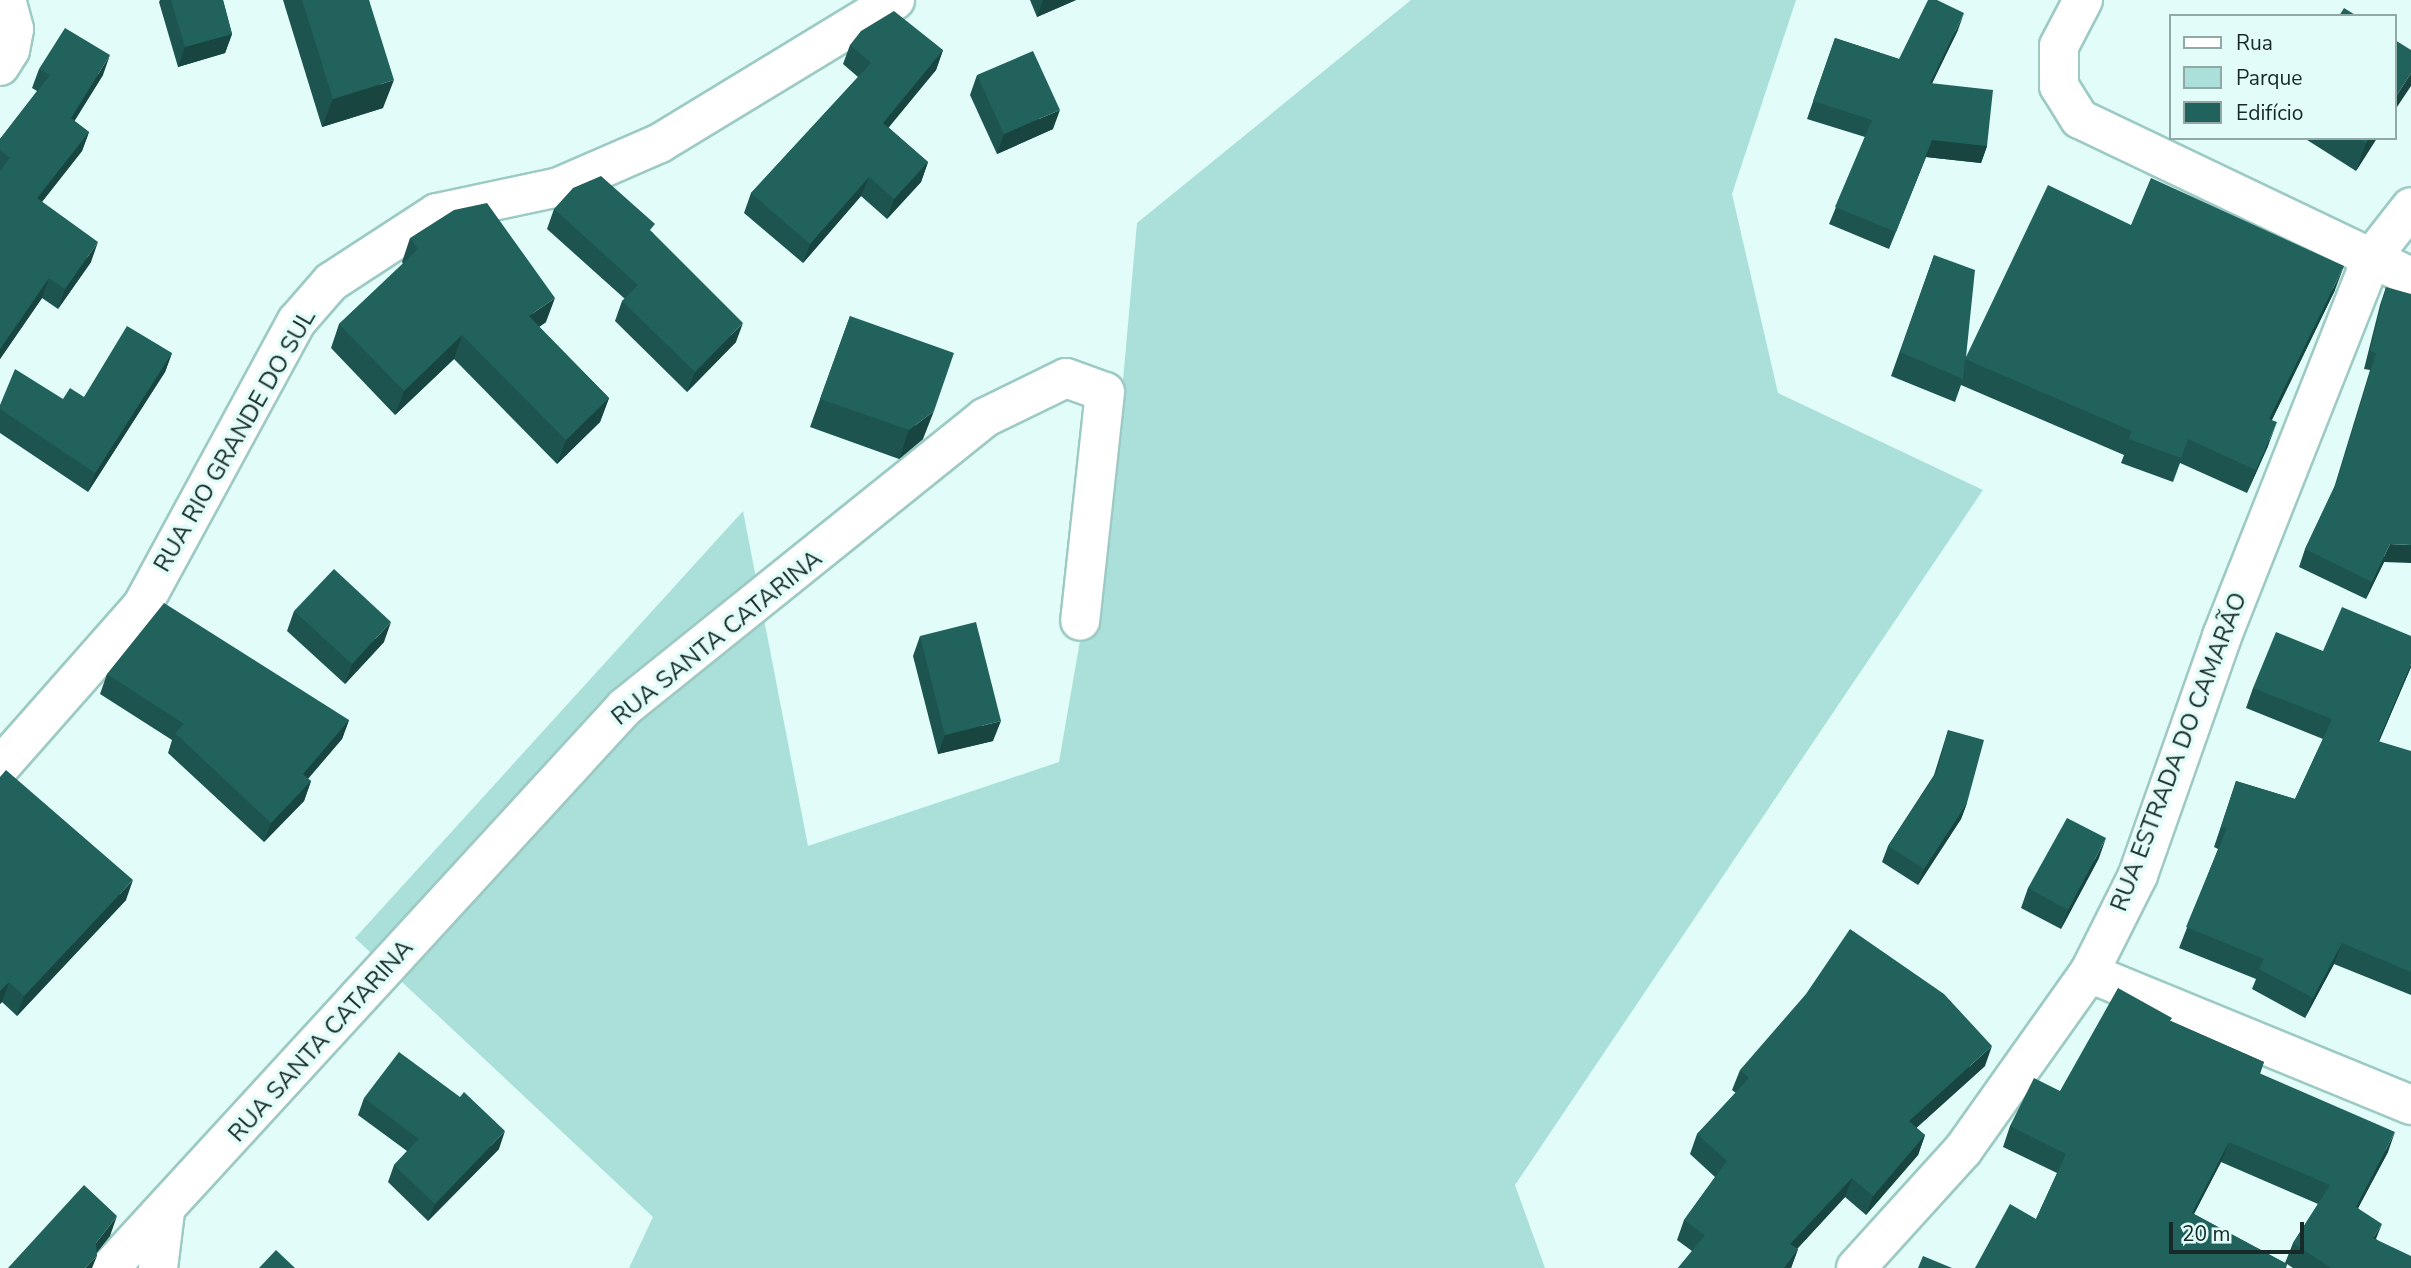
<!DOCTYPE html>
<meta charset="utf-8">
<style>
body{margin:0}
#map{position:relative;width:2411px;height:1268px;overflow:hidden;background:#e2fdf9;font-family:"Nunito Sans",sans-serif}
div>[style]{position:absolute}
.green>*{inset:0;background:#aae0d9}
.roads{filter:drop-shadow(2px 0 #9dcac4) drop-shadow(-2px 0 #9dcac4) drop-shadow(0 2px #9dcac4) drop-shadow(0 -2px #9dcac4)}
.street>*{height:38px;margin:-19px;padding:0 19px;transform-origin:19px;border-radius:19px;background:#fff}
.wall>*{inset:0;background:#1d544f}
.shaded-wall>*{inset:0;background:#184540}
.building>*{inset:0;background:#22625c}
span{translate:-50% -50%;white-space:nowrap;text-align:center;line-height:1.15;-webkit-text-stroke:7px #e2fdf9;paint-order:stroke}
.street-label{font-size:24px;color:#182a28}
.legend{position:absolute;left:2169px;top:14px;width:228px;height:126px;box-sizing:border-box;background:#e2fdf9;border:2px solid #91a9a5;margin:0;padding:9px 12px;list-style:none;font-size:21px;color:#182a28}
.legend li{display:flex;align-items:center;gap:14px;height:35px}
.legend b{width:35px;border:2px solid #91a9a5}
.scale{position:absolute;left:2169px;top:1222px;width:135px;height:32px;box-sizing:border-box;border:4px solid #182a28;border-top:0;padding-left:9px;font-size:21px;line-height:24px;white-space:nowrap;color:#182a28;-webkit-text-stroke:5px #e2fdf9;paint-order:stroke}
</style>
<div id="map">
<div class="green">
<div style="clip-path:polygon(1411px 0,1796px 0,1732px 194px,1778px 393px,1983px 490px,1515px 1185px,1545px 1268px,629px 1268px,653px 1217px,355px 938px,743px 511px,808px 846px,1059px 762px,1121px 403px,1137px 223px)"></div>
</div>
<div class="roads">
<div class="street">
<div style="left:2083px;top:0;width:52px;rotate:117.6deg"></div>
<div style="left:2059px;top:46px;width:40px;rotate:90deg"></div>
<div style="left:2059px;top:86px;width:39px;rotate:58deg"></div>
<div style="left:2080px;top:119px;width:367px;rotate:25.5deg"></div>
<div style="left:0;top:66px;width:19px;rotate:-58deg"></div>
<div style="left:10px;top:50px;width:21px;rotate:-79deg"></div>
<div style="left:14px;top:29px;width:30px;rotate:-105deg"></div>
<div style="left:0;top:767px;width:215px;rotate:-48.6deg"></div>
<div style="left:142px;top:606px;width:324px;rotate:-61.5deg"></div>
<div style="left:297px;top:321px;width:52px;rotate:-48.9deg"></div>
<div style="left:331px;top:282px;width:126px;rotate:-33.1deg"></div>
<div style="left:437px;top:213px;width:125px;rotate:-12deg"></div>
<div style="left:559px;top:187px;width:110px;rotate:-23.5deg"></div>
<div style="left:660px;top:143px;width:275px;rotate:-31.3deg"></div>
<div style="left:2089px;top:973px;width:348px;rotate:22.3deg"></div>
<div style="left:110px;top:1268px;width:762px;rotate:-47.45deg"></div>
<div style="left:625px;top:707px;width:461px;rotate:-38.8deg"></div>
<div style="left:984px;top:418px;width:91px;rotate:-26deg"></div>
<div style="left:1066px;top:378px;width:41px;rotate:19.7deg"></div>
<div style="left:1105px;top:392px;width:230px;rotate:96.2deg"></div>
<div style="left:158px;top:1268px;width:56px;rotate:-82.9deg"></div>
<div style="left:1856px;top:1268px;width:159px;rotate:-47.8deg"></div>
<div style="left:1963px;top:1150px;width:217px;rotate:-54.6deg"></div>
<div style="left:2089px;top:973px;width:110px;rotate:-63.4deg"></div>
<div style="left:2138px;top:875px;width:253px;rotate:-70.6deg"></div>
<div style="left:2222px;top:636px;width:408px;rotate:-68.4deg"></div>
<div style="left:2372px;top:257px;width:63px;rotate:-52deg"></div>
</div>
</div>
<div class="wall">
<div style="clip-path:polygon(160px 0,223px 0,232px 34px,225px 53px,178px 67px,159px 2px)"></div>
<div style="clip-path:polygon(283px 0,369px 0,383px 108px,322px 127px)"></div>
<div style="clip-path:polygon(1030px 0,1076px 0,1037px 17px)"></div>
<div style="clip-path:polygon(1958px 30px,1932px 83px,1987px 146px,1981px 163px,1926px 157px,1889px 249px,1829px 224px,1865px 137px,1807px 119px,1835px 38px,1899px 59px)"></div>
<div style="clip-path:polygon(850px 45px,943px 50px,936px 70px,888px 127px,928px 162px,921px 182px,887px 219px,861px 196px,803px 263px,744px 213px,751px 193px,858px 77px,843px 64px)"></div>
<div style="clip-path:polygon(39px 69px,103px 75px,74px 121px,89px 132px,82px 151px,42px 202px,91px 262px,58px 309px,42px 298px,0 359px,0 139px,37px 91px,32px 88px)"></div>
<div style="clip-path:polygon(977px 75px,1053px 129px,997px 154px,970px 95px)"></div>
<div style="clip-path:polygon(2304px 138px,2377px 138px,2356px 171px)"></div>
<div style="clip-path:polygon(554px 209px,652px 232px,736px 342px,687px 392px,615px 321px,622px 301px,625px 299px,547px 229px)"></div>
<div style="clip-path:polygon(2131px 225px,2335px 290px,2272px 420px,2268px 446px,2247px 493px,2180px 463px,2173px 482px,2121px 463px,2124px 455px,1961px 385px,1955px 402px,1891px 376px,1934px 255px,1966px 357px)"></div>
<div style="clip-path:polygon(410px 238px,546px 322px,539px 327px,609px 398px,600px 422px,557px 464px,454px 359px,395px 415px,331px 348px,339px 324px,403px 264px,402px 262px)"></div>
<div style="clip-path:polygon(2386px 287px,2384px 562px,2366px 599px,2299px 567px,2305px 549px,2334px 488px,2370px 370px,2364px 369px,2380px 305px)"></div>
<div style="clip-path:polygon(850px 316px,923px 439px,899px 459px,810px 427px)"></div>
<div style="clip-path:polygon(172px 353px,165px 372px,88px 492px,0 433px,0 405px,84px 397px)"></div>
<div style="clip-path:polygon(294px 611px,384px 642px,345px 684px,287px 631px)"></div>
<div style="clip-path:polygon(920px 636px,993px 741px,938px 754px,913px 656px)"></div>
<div style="clip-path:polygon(2323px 651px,2411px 667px,2379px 742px,2411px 752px,2411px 995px,2334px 964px,2305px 1018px,2252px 989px,2256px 979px,2179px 948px,2218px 849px,2214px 847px,2236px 781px,2295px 799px,2323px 739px,2246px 708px,2253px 688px)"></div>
<div style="clip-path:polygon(107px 674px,349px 720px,342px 739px,308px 779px,311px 781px,304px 801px,264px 842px,168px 753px,172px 740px,100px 694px)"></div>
<div style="clip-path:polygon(1948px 730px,1967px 803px,1961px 819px,1918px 885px,1882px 862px,1888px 846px,1934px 775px)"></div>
<div style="clip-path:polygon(0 777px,126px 900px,17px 1016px,2px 1002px,0 1004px)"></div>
<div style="clip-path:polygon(2099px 858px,2061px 929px,2021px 908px,2028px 888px)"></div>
<div style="clip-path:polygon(evenodd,2171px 1021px,2264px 1062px,2260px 1074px,2388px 1152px,2358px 1208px,2376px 1239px,2411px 1268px,2293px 1268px,2287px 1264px,2286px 1268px,1975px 1268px,2036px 1219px,2057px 1173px,2003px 1147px,2010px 1126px,2060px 1091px,2171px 1021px,2221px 1162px,2318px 1204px,2293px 1243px,2285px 1263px,2194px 1214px,2221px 1162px)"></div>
<div style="clip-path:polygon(1985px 1066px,1916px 1128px,1925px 1135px,1918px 1155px,1866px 1215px,1845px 1197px,1797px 1249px,1798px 1249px,1791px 1268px,1678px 1268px,1692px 1251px,1677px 1240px,1684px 1220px,1715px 1177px,1690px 1154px,1697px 1134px,1736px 1093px,1732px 1090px,1740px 1070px)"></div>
<div style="clip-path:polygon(364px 1098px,499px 1149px,428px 1221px,388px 1182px,394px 1165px,407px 1151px,358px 1115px)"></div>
</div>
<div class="shaded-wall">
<div style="clip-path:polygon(1043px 0,1076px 0,1037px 17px)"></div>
<div style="clip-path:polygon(1964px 13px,1958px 30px,1924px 100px,1930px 83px)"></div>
<div style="clip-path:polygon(232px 34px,225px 53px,178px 67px,185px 47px)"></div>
<div style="clip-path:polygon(943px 50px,936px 70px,876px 143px,883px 123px)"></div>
<div style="clip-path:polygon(110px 55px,103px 75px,64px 138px,71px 118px)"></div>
<div style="clip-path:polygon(2411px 73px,2411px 86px,2395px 110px,2395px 98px)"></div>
<div style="clip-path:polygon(394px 80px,383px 108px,322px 127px,333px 99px)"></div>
<div style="clip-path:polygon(1060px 110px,1053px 129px,997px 154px,1004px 134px)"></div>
<div style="clip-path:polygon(89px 132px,82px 151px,29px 218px,37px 198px)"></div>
<div style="clip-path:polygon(2369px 138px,2377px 138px,2356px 171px,2366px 143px)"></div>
<div style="clip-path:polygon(1932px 140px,1987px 146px,1981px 163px,1926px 157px,1889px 249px)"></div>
<div style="clip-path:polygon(928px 162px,921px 182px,887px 219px,894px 199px)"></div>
<div style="clip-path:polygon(869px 177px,861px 196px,803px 263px,810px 244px)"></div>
<div style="clip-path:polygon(98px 242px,91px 262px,58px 309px,65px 289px)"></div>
<div style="clip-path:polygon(2344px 266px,2335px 290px,2261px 442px,2269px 419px)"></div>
<div style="clip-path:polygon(49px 278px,42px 298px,0 359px,0 349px)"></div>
<div style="clip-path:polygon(555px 298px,546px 322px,520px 340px,529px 316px)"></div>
<div style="clip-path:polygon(743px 323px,736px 342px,687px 392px,695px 372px)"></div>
<div style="clip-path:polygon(462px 335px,454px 359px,395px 415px,404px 391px)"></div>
<div style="clip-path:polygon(172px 353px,165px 372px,88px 492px,95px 473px)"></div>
<div style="clip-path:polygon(609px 398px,600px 422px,557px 464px,566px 440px)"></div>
<div style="clip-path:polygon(934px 411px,923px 439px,899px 459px,909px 430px)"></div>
<div style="clip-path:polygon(2277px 422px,2268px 446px,2247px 493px,2256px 470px)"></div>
<div style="clip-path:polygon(2390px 544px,2411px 545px,2411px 563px,2384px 562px,2366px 599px,2372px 582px)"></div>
<div style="clip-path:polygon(391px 622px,384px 642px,345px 684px,352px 664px)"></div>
<div style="clip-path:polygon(2411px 664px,2411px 667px,2370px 762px,2378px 741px)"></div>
<div style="clip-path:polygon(349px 720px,342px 739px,295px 793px,303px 774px)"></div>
<div style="clip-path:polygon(1001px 721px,993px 741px,938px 754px,945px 735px)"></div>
<div style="clip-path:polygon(311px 781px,304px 801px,264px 842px,271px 823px)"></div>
<div style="clip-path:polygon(1967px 803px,1961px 819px,1918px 885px,1924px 869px)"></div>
<div style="clip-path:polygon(2106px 838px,2099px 858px,2061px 929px,2068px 910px)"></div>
<div style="clip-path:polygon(133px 880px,126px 900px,17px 1016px,24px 996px)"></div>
<div style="clip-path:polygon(2342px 943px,2334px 964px,2305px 1018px,2313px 998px)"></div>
<div style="clip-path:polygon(9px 982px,2px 1002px,0 1004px,0 991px)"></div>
<div style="clip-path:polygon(1992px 1046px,1985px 1066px,1902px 1141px,1909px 1121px)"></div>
<div style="clip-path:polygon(505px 1131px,499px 1149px,428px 1221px,435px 1204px)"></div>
<div style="clip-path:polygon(2395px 1132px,2388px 1152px,2348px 1227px,2356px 1207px)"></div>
<div style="clip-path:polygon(1925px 1135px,1918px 1155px,1866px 1215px,1873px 1196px)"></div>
<div style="clip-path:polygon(2229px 1142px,2221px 1162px,2184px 1233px,2192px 1213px)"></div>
<div style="clip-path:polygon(1852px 1178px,1845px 1197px,1783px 1264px,1790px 1244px)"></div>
<div style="clip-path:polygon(117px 1216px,110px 1236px,89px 1263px,96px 1243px)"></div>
<div style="clip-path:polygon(2382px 1224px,2374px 1244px,2373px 1238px)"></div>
<div style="clip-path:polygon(1798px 1249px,1791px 1268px,1784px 1268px)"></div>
<div style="clip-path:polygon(97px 1256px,92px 1268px,85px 1268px)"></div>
</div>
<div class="building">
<div style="clip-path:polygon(171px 0,223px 0,232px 34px,185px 47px)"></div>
<div style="clip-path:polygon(302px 0,369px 0,394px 80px,333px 99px)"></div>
<div style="clip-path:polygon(1928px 0,1937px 0,1964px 13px,1930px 83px,1993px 90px,1987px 146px,1932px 140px,1896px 232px,1835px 207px,1872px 120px,1813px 101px,1835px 38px,1899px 59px)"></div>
<div style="clip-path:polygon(2344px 8px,2357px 16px,2339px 16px)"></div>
<div style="clip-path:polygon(894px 11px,943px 50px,883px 123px,928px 162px,894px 199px,869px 177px,810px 244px,751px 193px,871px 63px,850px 45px,861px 31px)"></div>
<div style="clip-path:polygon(65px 28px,110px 55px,71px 118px,89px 132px,37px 198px,98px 242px,65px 289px,49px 278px,0 349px,0 171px,10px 158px,0 150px,0 139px,50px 75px,39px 69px)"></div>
<div style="clip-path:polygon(2395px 40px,2411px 50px,2411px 73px,2395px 98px)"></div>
<div style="clip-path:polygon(1033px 51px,1060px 110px,1004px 134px,977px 75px)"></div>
<div style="clip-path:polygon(2358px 138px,2369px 138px,2366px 143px)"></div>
<div style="clip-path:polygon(601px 176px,655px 224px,650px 230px,743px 323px,695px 372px,622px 301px,638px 285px,554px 209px,573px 188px)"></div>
<div style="clip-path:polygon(2151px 178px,2344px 266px,2269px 419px,2277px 422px,2256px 470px,2188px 439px,2181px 458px,2129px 439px,2132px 431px,1965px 359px,1963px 379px,1900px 352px,1934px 255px,1975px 270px,1966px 357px,2048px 185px,2131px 225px)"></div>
<div style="clip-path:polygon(487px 203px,555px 298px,529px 316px,609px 398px,566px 440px,462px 335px,404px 391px,339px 324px,418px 249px,410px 238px,454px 210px)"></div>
<div style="clip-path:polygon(2386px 287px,2411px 294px,2411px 545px,2390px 544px,2372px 582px,2305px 549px,2337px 481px,2376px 353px,2370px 351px)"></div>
<div style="clip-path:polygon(850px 316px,954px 353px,934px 411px,909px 430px,820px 399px)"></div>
<div style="clip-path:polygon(127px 326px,172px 353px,95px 473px,0 409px,0 405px,15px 369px,63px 399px,70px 388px,84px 397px)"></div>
<div style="clip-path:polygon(334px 569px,391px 622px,352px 664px,294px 611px)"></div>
<div style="clip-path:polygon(164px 603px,349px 720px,303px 774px,311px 781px,271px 823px,175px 733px,184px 724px,107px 674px)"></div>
<div style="clip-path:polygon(2342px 607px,2411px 636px,2411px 664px,2378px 741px,2411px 751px,2411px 972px,2342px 943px,2313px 998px,2259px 969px,2264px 959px,2186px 927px,2227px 828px,2221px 827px,2236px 781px,2295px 799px,2332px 719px,2253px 688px,2276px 632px,2323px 651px)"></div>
<div style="clip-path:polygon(976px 622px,1001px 721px,945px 735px,920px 636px)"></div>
<div style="clip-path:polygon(1948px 730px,1984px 740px,1967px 803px,1924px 869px,1888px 846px,1937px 772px)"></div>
<div style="clip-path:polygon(6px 770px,133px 880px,24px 996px,9px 982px,0 991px,0 777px)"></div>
<div style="clip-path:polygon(2067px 818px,2106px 838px,2068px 910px,2028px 888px)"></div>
<div style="clip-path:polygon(1850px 929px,1944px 994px,1992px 1046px,1909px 1121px,1925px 1135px,1873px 1196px,1852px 1178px,1790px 1244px,1798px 1249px,1784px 1268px,1678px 1268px,1705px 1235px,1684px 1220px,1727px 1161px,1697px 1134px,1749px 1078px,1740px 1070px,1806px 994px)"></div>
<div style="clip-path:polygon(2118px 988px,2172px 1018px,2170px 1021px,2264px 1062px,2259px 1073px,2395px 1132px,2356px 1207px,2382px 1224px,2373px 1238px,2411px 1256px,2411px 1268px,2331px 1268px,2293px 1243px,2330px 1185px,2229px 1142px,2192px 1213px,2287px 1264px,2285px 1268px,1975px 1268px,2010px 1204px,2036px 1219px,2066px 1154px,2010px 1126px,2034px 1078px,2060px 1091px)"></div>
<div style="clip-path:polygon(399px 1052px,460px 1097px,464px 1092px,505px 1131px,435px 1204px,394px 1165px,419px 1139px,364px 1098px)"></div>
<div style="clip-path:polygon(84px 1185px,117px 1216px,96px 1243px,97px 1256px,85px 1268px,8px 1268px)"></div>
<div style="clip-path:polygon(276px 1250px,295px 1268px,259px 1268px)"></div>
<div style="clip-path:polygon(1923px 1256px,1952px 1268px,1918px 1268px)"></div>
</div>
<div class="street-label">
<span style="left:235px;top:441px;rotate:-60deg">RUA RIO GRANDE DO SUL</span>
<span style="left:717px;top:638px;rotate:-39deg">RUA SANTA CATARINA</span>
<span style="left:2179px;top:752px;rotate:-69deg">RUA ESTRADA DO CAMARÃO</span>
<span style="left:321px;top:1041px;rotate:-48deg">RUA SANTA CATARINA</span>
</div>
<ul class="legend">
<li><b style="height:9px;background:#fff"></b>Rua</li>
<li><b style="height:19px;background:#aae0d9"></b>Parque</li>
<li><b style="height:19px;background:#22625c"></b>Edifício</li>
</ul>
<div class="scale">20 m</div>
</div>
